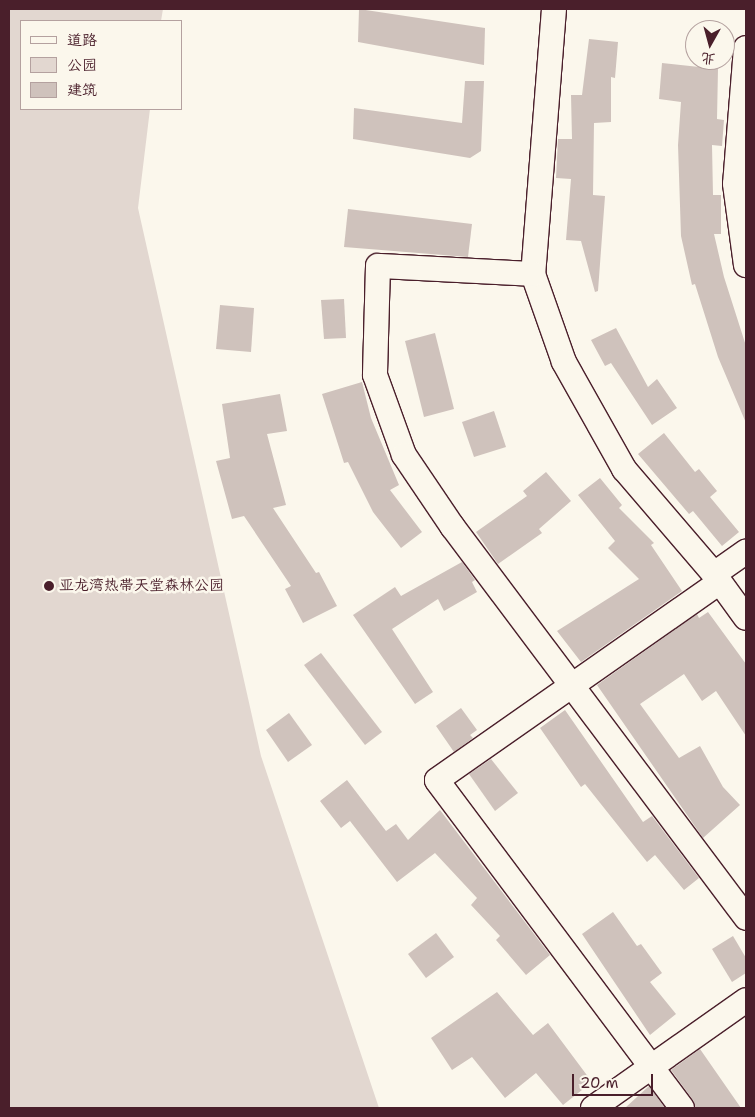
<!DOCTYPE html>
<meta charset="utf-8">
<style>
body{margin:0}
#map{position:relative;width:755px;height:1117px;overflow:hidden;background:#fbf7ec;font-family:"Shantell Sans","LXGW WenKai TC",sans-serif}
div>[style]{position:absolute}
.green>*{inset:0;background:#e2d7d0}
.building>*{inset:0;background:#cfc2bc}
.roads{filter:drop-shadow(1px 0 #4a1f2b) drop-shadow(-1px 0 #4a1f2b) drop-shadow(0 1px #4a1f2b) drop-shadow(0 -1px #4a1f2b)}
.minor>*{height:24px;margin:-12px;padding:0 12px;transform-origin:12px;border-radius:12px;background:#fbf7ec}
.dots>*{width:14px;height:14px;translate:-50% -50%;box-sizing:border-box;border:2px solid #fbf7ec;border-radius:50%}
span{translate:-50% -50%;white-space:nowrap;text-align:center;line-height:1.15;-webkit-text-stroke:5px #fbf7ec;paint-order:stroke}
.poi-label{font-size:15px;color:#4a1f2b}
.left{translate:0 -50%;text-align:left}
.frame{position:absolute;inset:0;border:10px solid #4a1f2b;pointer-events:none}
.legend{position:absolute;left:20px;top:20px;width:162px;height:90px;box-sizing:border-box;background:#fbf7ec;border:1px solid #b4a19f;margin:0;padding:6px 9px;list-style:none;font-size:15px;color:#4a1f2b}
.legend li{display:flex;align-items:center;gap:10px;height:25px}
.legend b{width:25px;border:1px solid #b4a19f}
.north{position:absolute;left:685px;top:20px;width:50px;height:50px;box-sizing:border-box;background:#fbf7ec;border:1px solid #b4a19f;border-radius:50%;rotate:187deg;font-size:14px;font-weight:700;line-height:20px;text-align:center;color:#4a1f2b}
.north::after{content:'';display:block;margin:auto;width:18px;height:22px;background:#4a1f2b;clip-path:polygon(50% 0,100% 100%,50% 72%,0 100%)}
.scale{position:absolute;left:572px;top:1074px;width:81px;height:22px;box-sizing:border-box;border:2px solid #4a1f2b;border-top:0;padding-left:6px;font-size:15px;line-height:18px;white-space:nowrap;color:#4a1f2b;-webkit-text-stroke:4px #fbf7ec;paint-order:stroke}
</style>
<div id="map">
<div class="green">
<div style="clip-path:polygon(9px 9px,163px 9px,161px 21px,21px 21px,21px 109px,150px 109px,138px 208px,261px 756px,379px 1108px,9px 1108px)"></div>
</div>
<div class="building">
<div style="clip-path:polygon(359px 9px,485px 28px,484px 65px,358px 42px)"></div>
<div style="clip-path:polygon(589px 39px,618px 42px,615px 78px,611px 77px,611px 122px,594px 123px,593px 195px,605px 196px,598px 291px,595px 292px,581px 241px,566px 240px,571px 179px,556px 178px,558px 139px,572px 139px,571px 95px,582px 95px)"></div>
<div style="clip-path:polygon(662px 63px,718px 69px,717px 119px,724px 120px,722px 146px,712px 145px,713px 195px,721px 195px,721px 234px,714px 234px,724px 277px,746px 346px,746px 423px,718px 357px,695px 284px,692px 285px,681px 236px,678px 145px,681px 102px,659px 99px)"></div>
<div style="clip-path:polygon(465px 81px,484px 81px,481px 151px,470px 158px,353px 139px,354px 108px,462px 123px)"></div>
<div style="clip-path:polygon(348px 209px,472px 224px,468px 257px,344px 247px)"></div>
<div style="clip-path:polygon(344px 299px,346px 338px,324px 339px,321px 300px)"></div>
<div style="clip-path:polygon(220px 305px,254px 308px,251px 352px,216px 349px)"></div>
<div style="clip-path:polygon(616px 328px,648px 387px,657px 379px,677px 408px,652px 425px,611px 363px,605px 366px,591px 340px)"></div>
<div style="clip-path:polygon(435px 333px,454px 409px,424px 417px,405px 341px)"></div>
<div style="clip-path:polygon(362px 382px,371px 418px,399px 485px,390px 490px,422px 532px,401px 548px,373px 512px,348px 462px,344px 463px,322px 394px)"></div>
<div style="clip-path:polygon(280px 394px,287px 431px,267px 434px,286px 505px,273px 508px,316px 573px,319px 572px,337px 606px,303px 623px,285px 589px,291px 586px,244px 516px,232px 519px,216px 461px,230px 458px,222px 404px)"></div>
<div style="clip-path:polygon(494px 411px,506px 447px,474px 457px,462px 422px)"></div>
<div style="clip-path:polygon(664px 433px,695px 472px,699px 469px,717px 491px,710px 497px,739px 532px,722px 546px,693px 511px,689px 514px,638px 454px)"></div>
<div style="clip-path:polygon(546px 472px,571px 501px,539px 529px,542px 533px,498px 564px,476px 532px,527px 496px,523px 491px)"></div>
<div style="clip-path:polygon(600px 478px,622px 505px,619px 508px,654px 543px,651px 545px,682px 591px,581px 662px,557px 631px,639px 579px,608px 548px,615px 541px,578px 495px)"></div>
<div style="clip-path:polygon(462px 562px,475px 580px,472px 582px,477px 592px,444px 611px,438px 599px,392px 629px,433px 692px,415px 704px,353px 615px,395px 587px,401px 596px)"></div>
<div style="clip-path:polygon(708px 612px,746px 664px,746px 736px,716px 691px,702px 701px,684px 674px,640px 704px,679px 758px,700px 746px,723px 787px,740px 805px,703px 838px,597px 685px,697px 614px,699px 618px)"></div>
<div style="clip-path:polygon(321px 653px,382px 732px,365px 745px,304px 665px)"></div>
<div style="clip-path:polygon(461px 708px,477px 730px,470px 735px,473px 738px,454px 752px,436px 726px)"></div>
<div style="clip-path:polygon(565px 710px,643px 822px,652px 816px,699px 878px,684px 890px,655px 855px,647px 862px,585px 784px,581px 787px,540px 728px)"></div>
<div style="clip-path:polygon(289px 713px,312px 745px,288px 762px,266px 730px)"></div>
<div style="clip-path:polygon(491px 759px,518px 793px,495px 811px,469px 774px)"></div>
<div style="clip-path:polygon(347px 780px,386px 831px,396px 824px,408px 840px,440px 810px,550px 955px,526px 975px,496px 940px,500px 936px,471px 905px,477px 898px,435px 853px,397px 882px,350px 821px,341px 828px,320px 801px)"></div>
<div style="clip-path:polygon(613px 912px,637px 946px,641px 944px,662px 973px,650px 982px,676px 1014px,650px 1035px,582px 934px)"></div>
<div style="clip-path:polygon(436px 933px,454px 957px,426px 978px,408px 954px)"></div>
<div style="clip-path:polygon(733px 936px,746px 958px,746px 973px,732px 982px,712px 949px)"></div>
<div style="clip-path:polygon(497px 992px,533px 1035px,548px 1023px,592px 1082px,563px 1105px,536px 1073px,505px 1098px,472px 1057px,452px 1070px,431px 1038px)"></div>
<div style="clip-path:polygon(700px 1049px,741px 1108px,695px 1108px,693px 1100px,671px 1070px)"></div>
<div style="clip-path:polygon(649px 1086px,665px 1108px,625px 1108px)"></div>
</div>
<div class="roads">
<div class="minor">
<div style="left:554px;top:9px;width:266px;rotate:94.5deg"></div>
<div style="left:533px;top:274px;width:93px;rotate:70.6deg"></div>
<div style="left:564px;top:362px;width:123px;rotate:60.7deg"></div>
<div style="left:624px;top:469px;width:138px;rotate:49.4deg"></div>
<div style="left:714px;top:574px;width:39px;rotate:-35deg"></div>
<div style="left:746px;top:48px;width:136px;rotate:94.6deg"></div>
<div style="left:735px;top:184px;width:82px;rotate:82.3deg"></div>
<div style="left:533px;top:274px;width:155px;rotate:-177deg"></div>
<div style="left:378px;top:266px;width:109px;rotate:91.6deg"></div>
<div style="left:375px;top:375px;width:85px;rotate:70.1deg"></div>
<div style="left:404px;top:455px;width:86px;rotate:55.9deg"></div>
<div style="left:452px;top:526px;width:490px;rotate:53.1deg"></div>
<div style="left:714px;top:574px;width:54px;rotate:54deg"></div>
<div style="left:593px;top:1108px;width:187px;rotate:-35.2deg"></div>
<div style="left:682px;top:1108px;width:409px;rotate:-126.8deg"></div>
<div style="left:437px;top:780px;width:343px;rotate:-35deg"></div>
</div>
</div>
<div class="dots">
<div style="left:49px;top:586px;background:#4a1f2b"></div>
</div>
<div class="poi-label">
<span class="left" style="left:59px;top:586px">亚龙湾热带天堂森林公园</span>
</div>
<div class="frame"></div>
<ul class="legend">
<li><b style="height:6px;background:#fbf7ec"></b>道路</li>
<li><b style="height:14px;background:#e2d7d0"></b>公园</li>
<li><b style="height:14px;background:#cfc2bc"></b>建筑</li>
</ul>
<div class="north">北</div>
<div class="scale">20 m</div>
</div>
